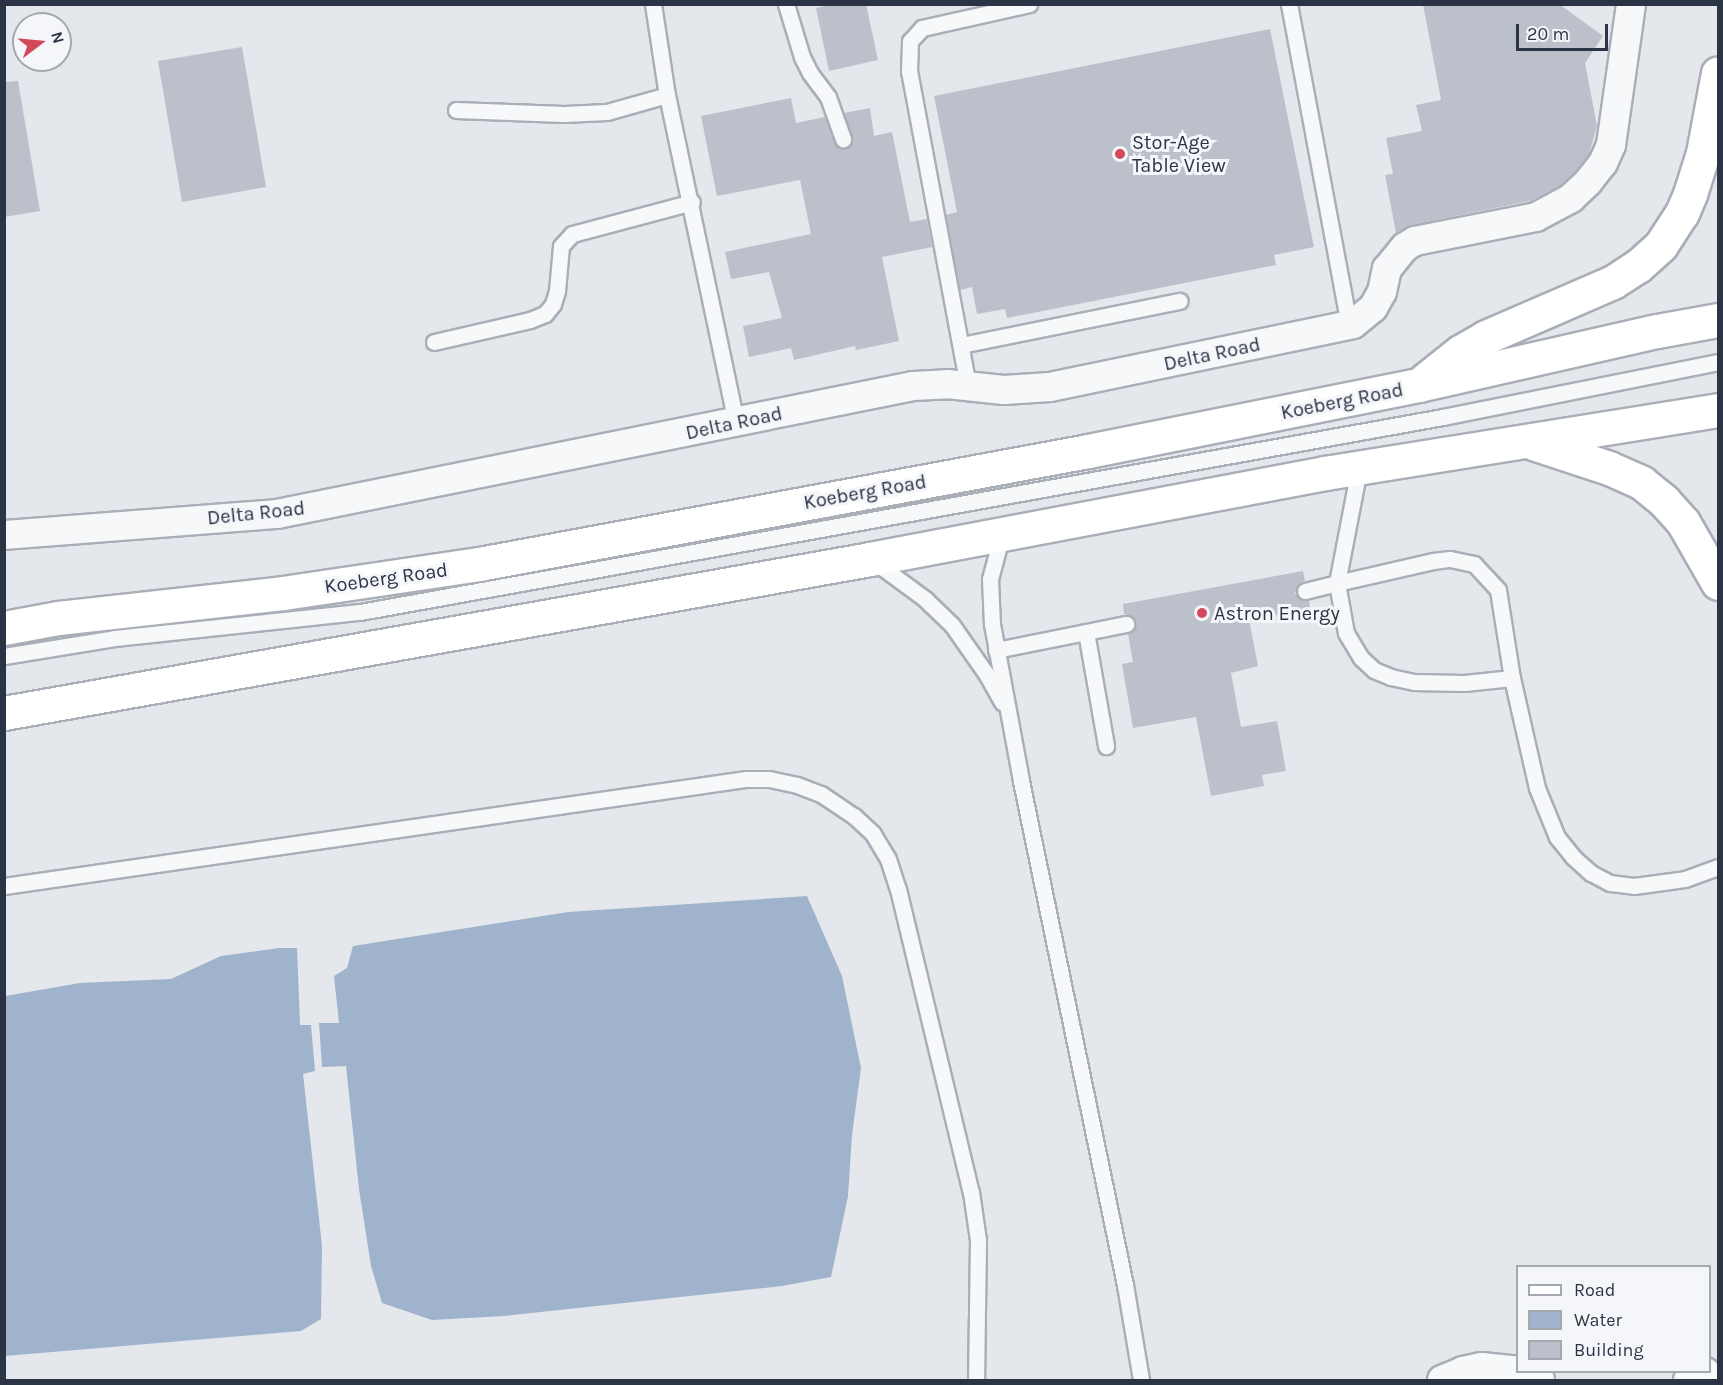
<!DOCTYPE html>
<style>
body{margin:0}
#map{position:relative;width:1723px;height:1385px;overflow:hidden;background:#e4e7ec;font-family:Karla,sans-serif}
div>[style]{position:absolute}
.water>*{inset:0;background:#9fb4cc}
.building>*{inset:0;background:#bbc0ca}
.roads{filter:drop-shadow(2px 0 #a9aeb7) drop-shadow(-2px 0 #a9aeb7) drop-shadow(0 2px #a9aeb7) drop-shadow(0 -2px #a9aeb7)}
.service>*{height:15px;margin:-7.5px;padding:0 7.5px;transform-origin:7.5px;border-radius:7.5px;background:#f7f8fa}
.minor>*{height:28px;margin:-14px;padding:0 14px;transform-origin:14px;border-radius:14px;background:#f7f8fa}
.primary>*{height:33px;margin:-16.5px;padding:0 16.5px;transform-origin:16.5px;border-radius:16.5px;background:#fff}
.dots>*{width:16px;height:16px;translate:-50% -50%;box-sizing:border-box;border:3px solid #f4f6f9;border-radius:50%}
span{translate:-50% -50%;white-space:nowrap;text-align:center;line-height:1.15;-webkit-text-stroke:6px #f4f6f9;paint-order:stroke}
.poi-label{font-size:20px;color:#2b3445}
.left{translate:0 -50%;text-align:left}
.street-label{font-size:20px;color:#2b3445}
.frame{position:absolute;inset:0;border:6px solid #2b3445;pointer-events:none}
.legend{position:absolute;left:1516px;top:1265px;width:195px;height:108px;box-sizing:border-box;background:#f4f6f9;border:2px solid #a4a8b1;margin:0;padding:8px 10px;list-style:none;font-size:18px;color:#2b3445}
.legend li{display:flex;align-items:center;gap:12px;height:30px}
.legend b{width:30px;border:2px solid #a4a8b1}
.north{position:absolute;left:12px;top:12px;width:60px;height:60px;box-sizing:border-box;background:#f4f6f9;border:2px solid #a4a8b1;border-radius:50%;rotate:74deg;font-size:16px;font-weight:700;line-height:24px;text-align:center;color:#2b3445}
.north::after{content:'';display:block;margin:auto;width:21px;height:27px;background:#d1495b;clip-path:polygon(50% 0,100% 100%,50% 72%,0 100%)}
.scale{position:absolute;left:1516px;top:24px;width:92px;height:27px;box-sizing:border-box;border:3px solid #2b3445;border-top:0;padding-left:8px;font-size:18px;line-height:21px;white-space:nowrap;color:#2b3445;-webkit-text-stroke:4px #f4f6f9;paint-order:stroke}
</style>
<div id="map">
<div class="water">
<div style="clip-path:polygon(807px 896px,842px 976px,861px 1068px,852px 1135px,848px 1196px,831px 1277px,782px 1286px,504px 1316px,432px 1320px,382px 1303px,371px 1266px,359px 1189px,346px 1066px,322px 1067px,319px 1023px,339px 1023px,334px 976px,347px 968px,353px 946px,568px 912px)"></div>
<div style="clip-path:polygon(279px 948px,297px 948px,300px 1025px,311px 1025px,315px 1071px,303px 1074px,322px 1246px,321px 1319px,301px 1331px,5px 1356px,5px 996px,80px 983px,171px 979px,221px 956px)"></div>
</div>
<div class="building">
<div style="clip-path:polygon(833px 4px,866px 4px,878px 60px,829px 71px,816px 8px)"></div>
<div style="clip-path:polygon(1423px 4px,1559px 4px,1603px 36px,1585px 63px,1597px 126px,1589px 154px,1576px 171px,1561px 185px,1530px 201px,1412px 225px,1396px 233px,1385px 175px,1393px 174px,1386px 138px,1422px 131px,1416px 105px,1441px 100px)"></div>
<div style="clip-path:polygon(1270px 29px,1314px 247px,1274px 255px,1276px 265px,1007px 318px,1005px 309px,977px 314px,972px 287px,960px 290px,946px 215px,957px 212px,934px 96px)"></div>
<div style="clip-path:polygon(242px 47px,266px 187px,182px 202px,158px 61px)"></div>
<div style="clip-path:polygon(18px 81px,40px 211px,4px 217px,4px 82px)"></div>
<div style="clip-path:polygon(791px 98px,796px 123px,825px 117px,834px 142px,841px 148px,850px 146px,853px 140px,844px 113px,870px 108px,874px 136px,892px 132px,910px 222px,927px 219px,932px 247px,882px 257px,899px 341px,856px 350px,855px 346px,794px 360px,791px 348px,749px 357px,743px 326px,782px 318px,769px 272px,731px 279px,725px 252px,811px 234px,800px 180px,717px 196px,701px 116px)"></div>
<div style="clip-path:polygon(1303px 571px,1305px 581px,1298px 584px,1295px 593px,1302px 600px,1309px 600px,1310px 609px,1249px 620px,1258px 666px,1231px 673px,1241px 727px,1277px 721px,1286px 771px,1262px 775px,1264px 786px,1211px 796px,1196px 717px,1133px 728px,1122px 664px,1133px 662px,1128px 634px,1133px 631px,1136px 623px,1133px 617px,1124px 614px,1123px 604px)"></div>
</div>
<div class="roads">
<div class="service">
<div style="left:653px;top:4px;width:92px;rotate:81.3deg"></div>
<div style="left:667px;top:95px;width:334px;rotate:78.1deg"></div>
<div style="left:786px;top:4px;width:55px;rotate:73.2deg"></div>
<div style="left:802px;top:57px;width:18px;rotate:63deg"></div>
<div style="left:810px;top:73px;width:30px;rotate:53deg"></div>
<div style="left:828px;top:97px;width:45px;rotate:70.3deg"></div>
<div style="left:1289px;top:4px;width:327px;rotate:79.4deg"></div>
<div style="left:456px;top:110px;width:108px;rotate:2.1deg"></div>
<div style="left:564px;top:114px;width:43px;rotate:-2.7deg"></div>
<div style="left:607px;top:112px;width:62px;rotate:-15.8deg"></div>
<div style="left:434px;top:342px;width:98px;rotate:-12.9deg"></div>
<div style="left:530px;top:320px;width:16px;rotate:-22deg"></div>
<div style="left:545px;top:314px;width:13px;rotate:-51deg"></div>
<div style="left:553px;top:304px;width:14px;rotate:-73deg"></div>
<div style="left:557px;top:291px;width:45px;rotate:-84.9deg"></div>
<div style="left:561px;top:246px;width:16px;rotate:-47deg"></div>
<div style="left:572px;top:234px;width:124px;rotate:-14.9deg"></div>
<div style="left:961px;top:345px;width:223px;rotate:-11.4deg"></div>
<div style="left:968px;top:386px;width:320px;rotate:-100.6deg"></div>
<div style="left:909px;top:71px;width:30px;rotate:-88deg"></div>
<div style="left:910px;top:41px;width:18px;rotate:-47deg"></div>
<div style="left:922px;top:28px;width:110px;rotate:-12.6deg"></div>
<div style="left:1002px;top:534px;width:47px;rotate:104.9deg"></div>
<div style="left:990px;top:579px;width:45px;rotate:87.5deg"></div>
<div style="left:992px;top:624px;width:160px;rotate:79.5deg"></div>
<div style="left:1021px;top:781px;width:515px;rotate:78.34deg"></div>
<div style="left:1125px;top:1285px;width:96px;rotate:80.4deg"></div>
<div style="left:872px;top:560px;width:66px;rotate:36.3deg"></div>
<div style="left:925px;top:599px;width:37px;rotate:44deg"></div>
<div style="left:952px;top:625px;width:61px;rotate:55deg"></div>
<div style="left:987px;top:675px;width:31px;rotate:61deg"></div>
<div style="left:1305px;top:591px;width:33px;rotate:-14deg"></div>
<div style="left:1337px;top:583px;width:98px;rotate:-12.9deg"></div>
<div style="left:1433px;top:561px;width:17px;rotate:-7deg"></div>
<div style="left:1450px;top:559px;width:25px;rotate:12deg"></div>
<div style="left:1474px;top:564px;width:35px;rotate:47deg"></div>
<div style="left:1498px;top:590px;width:89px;rotate:81deg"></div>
<div style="left:1512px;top:678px;width:48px;rotate:174.1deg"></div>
<div style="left:1464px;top:683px;width:50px;rotate:-178.9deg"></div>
<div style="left:1414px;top:682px;width:24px;rotate:-168deg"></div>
<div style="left:1391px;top:677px;width:18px;rotate:-158deg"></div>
<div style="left:1374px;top:670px;width:18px;rotate:-137deg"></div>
<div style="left:1361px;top:658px;width:29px;rotate:-121deg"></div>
<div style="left:1346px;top:633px;width:51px;rotate:-100.2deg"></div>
<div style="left:1337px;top:583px;width:116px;rotate:-79.1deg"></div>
<div style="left:1086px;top:632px;width:116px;rotate:80deg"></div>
<div style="left:996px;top:650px;width:133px;rotate:-11.3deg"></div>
<div style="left:4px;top:656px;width:112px;rotate:-9.2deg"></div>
<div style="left:115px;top:638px;width:246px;rotate:-6.1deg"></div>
<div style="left:360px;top:612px;width:1100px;rotate:-10.21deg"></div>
<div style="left:1443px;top:417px;width:280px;rotate:-11.3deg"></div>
<div style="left:1512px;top:678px;width:113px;rotate:77.2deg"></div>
<div style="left:1537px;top:788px;width:53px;rotate:67.8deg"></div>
<div style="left:1557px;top:837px;width:26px;rotate:51deg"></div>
<div style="left:1573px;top:857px;width:24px;rotate:42deg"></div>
<div style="left:1591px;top:873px;width:21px;rotate:28deg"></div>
<div style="left:1610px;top:883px;width:24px;rotate:7deg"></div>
<div style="left:1634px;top:886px;width:51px;rotate:-7.8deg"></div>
<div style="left:1685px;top:879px;width:35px;rotate:-20deg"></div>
<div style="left:4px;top:886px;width:750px;rotate:-8.21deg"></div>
<div style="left:746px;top:779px;width:23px"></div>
<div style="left:769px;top:779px;width:29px;rotate:12deg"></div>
<div style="left:797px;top:785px;width:26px;rotate:21deg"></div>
<div style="left:821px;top:794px;width:40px;rotate:34deg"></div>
<div style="left:854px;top:816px;width:26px;rotate:43deg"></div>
<div style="left:873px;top:834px;width:29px;rotate:59deg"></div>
<div style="left:888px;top:859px;width:32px;rotate:72deg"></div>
<div style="left:898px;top:889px;width:312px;rotate:76.5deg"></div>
<div style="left:971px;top:1192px;width:49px;rotate:81.7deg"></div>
<div style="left:978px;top:1240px;width:140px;rotate:90.8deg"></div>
</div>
<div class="minor">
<div style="left:4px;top:535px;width:274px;rotate:-4.4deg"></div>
<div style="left:277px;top:514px;width:649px;rotate:-11.38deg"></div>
<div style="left:913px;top:386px;width:34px;rotate:-3deg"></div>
<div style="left:947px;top:384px;width:57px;rotate:6deg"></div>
<div style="left:1004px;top:390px;width:46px;rotate:-3.7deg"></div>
<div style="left:1050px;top:387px;width:309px;rotate:-11.7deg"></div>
<div style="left:1353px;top:324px;width:26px;rotate:-39deg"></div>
<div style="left:1373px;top:308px;width:18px;rotate:-61deg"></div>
<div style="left:1382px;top:292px;width:24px;rotate:-78deg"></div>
<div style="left:1387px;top:269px;width:28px;rotate:-51deg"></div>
<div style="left:1405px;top:247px;width:12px;rotate:-31deg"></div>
<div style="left:1415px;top:241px;width:123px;rotate:-11.2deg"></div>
<div style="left:1536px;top:217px;width:40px;rotate:-28deg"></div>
<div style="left:1571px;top:198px;width:23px;rotate:-43deg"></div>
<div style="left:1588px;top:182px;width:24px;rotate:-52deg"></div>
<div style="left:1603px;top:163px;width:20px;rotate:-66deg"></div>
<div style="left:1611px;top:145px;width:142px;rotate:-81.9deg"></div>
<div style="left:1442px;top:1380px;width:23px;rotate:-23deg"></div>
<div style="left:1463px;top:1371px;width:19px;rotate:-12deg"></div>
<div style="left:1482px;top:1367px;width:36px;rotate:6deg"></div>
<div style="left:1537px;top:1380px;width:3px"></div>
<div style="left:1688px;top:1380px;width:19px;rotate:-25deg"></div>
</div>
<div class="primary">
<div style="left:1425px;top:380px;width:45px;rotate:-38.7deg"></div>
<div style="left:1460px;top:352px;width:30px;rotate:-30deg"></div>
<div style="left:1486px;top:337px;width:138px;rotate:-23.4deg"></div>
<div style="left:1613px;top:282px;width:30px;rotate:-33deg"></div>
<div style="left:1638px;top:266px;width:31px;rotate:-42deg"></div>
<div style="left:1661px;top:245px;width:38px;rotate:-57deg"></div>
<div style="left:1682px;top:213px;width:21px;rotate:-67deg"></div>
<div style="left:1690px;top:194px;width:43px;rotate:-72.4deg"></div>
<div style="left:1703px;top:153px;width:81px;rotate:-79.4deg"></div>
<div style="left:1533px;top:443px;width:80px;rotate:18.2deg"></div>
<div style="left:1609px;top:468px;width:36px;rotate:24deg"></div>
<div style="left:1642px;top:483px;width:28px;rotate:39deg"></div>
<div style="left:1664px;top:501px;width:28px;rotate:48deg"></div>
<div style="left:1683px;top:522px;width:70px;rotate:60.2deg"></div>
<div style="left:4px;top:628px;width:55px;rotate:-10.5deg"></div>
<div style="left:58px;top:618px;width:226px;rotate:-6.3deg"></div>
<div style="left:283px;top:593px;width:198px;rotate:-8.4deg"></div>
<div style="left:479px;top:564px;width:619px;rotate:-10.51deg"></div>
<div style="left:1088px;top:451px;width:338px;rotate:-11.3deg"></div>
<div style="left:1419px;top:385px;width:244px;rotate:-12.8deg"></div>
<div style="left:1657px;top:331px;width:62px;rotate:-10.2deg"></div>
<div style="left:4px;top:713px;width:880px;rotate:-10.08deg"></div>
<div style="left:870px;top:559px;width:463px;rotate:-10.7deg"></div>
<div style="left:1325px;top:473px;width:398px;rotate:-9.1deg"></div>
</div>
</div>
<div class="dots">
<div style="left:1120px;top:154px;background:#d1495b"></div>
<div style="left:1202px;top:613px;background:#d1495b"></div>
</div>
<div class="poi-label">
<span class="left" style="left:1132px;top:154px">Stor-Age<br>Table View</span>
<span class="left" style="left:1214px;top:613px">Astron Energy</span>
</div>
<div class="street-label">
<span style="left:1212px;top:354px;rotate:-12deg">Delta Road</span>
<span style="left:1342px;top:401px;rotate:-11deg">Koeberg Road</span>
<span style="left:734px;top:423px;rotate:-12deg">Delta Road</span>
<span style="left:865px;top:492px;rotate:-10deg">Koeberg Road</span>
<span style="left:256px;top:513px;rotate:-6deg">Delta Road</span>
<span style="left:386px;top:578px;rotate:-8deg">Koeberg Road</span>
</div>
<div class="frame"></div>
<ul class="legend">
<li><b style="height:8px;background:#fff"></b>Road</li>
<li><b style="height:16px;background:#9fb4cc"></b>Water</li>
<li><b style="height:16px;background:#bbc0ca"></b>Building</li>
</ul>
<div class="north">N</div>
<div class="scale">20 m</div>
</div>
